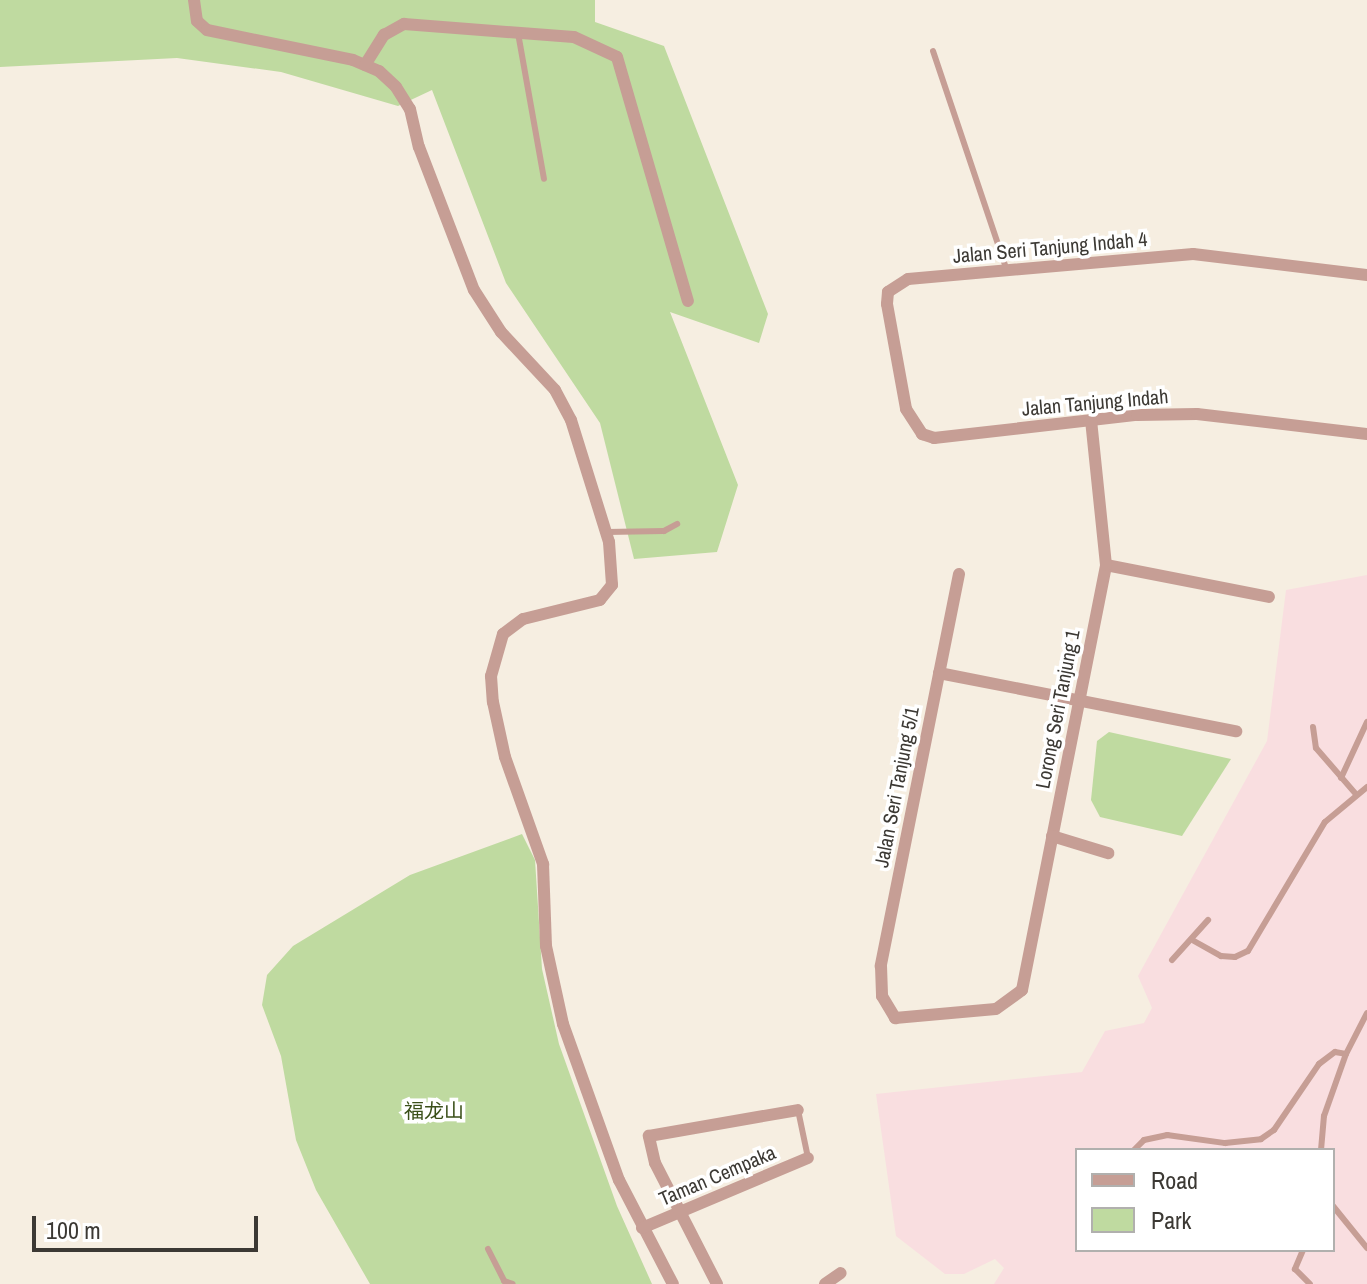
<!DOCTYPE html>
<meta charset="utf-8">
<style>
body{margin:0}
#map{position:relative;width:1367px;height:1284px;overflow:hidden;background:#f6eee1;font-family:"Archivo Narrow","Noto Sans SC",sans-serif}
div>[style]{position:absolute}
.education>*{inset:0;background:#f9dee0}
.green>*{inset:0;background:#bfdaa0}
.lane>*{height:6px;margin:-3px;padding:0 3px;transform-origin:3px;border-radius:3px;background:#c69e95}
.street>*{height:12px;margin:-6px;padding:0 6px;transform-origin:6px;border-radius:6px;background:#c69e95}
span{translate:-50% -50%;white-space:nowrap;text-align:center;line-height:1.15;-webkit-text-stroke:7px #fff;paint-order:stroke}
.street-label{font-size:20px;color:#3c3934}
.park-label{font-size:20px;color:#3b501a}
.legend{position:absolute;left:1075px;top:1148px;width:260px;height:104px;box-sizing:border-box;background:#fff;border:2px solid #b1b0ae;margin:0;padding:10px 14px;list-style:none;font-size:24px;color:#3c3934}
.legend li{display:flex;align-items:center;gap:16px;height:40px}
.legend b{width:40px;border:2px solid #b1b0ae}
.scale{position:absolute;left:32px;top:1216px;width:226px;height:36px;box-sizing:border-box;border:4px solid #3c3934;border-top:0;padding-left:10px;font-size:24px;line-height:28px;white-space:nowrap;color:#3c3934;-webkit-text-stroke:6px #fff;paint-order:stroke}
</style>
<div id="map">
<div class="education">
<div style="clip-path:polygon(evenodd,1367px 575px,1367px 1284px,994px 1284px,1004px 1268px,995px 1259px,964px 1274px,945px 1274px,896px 1236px,876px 1094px,1082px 1072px,1105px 1031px,1144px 1023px,1152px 1008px,1138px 976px,1267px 741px,1286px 590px,1367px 575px,1077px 1150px,1333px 1150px,1333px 1250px,1077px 1250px,1077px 1150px)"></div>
</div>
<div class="green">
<div style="clip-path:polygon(0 0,595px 0,595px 22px,664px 46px,768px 314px,759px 343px,670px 312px,738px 485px,717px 552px,634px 559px,600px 423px,506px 283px,432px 90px,398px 106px,281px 72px,177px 58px,0 67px)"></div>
<div style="clip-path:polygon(1109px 732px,1231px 759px,1182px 836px,1100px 817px,1091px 800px,1097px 741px)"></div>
<div style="clip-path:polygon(522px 834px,535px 860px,542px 969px,559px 1044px,617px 1206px,652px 1284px,370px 1284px,316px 1190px,296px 1140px,281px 1056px,262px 1005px,267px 975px,293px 946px,410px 875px)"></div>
</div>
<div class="lane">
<div style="left:518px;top:33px;width:148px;rotate:79.9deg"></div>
<div style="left:933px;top:51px;width:232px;rotate:71.4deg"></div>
<div style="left:607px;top:532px;width:57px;rotate:-1deg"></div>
<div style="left:664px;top:531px;width:15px;rotate:-28deg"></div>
<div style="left:1313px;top:727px;width:21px;rotate:82deg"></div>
<div style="left:1316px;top:748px;width:60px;rotate:49.1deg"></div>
<div style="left:1341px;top:778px;width:62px;rotate:-65.1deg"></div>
<div style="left:1194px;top:941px;width:31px;rotate:29deg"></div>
<div style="left:1221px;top:956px;width:14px;rotate:4deg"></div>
<div style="left:1235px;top:957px;width:14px;rotate:-25deg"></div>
<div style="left:1248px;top:951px;width:150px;rotate:-59.2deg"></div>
<div style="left:1325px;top:822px;width:55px;rotate:-39.8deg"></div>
<div style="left:1172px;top:960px;width:54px;rotate:-48deg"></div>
<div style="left:798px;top:1110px;width:49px;rotate:78.2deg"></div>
<div style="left:1134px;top:1150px;width:14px;rotate:-45deg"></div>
<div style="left:1144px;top:1140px;width:24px;rotate:-12deg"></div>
<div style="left:1167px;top:1135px;width:59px;rotate:7.9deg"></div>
<div style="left:1225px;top:1143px;width:36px;rotate:-6deg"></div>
<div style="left:1261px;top:1139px;width:16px;rotate:-35deg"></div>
<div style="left:1274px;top:1130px;width:80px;rotate:-55.7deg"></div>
<div style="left:1319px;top:1064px;width:20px;rotate:-37deg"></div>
<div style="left:1335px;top:1052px;width:11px;rotate:10deg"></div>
<div style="left:1321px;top:1150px;width:34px;rotate:-85deg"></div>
<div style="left:1324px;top:1116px;width:66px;rotate:-70.5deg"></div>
<div style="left:1346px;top:1054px;width:46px;rotate:-62.9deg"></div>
<div style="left:1333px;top:1206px;width:54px;rotate:51deg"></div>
<div style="left:488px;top:1249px;width:36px;rotate:63deg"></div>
<div style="left:504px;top:1281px;width:9px;rotate:18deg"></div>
<div style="left:1303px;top:1250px;width:21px;rotate:113deg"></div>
<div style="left:1295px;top:1269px;width:21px;rotate:45deg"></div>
</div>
<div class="street">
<div style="left:194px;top:0;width:21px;rotate:82deg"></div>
<div style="left:197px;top:21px;width:13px;rotate:42deg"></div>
<div style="left:207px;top:30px;width:149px;rotate:11.6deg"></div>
<div style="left:353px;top:60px;width:28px;rotate:23deg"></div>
<div style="left:379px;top:71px;width:23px;rotate:43deg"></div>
<div style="left:396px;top:87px;width:26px;rotate:58deg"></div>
<div style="left:410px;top:109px;width:39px;rotate:77deg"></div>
<div style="left:419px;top:147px;width:153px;rotate:69deg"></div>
<div style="left:474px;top:290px;width:50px;rotate:57.3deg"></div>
<div style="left:501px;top:332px;width:79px;rotate:47deg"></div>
<div style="left:555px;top:390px;width:34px;rotate:62deg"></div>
<div style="left:571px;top:420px;width:128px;rotate:72.7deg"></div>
<div style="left:609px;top:542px;width:43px;rotate:86deg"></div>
<div style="left:612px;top:585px;width:19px;rotate:129deg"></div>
<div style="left:600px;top:600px;width:79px;rotate:166.1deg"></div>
<div style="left:523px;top:619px;width:25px;rotate:143deg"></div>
<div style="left:503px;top:634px;width:44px;rotate:105.9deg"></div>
<div style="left:491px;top:676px;width:26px;rotate:86deg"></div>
<div style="left:493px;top:702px;width:56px;rotate:77.7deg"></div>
<div style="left:505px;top:757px;width:114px;rotate:70.4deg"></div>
<div style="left:543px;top:864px;width:82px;rotate:87.9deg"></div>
<div style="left:546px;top:946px;width:80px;rotate:77.7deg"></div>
<div style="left:563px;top:1024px;width:166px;rotate:70.3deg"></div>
<div style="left:619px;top:1180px;width:117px;rotate:62.6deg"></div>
<div style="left:365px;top:65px;width:36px;rotate:-58deg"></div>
<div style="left:384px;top:35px;width:23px;rotate:-29deg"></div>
<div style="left:404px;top:24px;width:170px;rotate:4.4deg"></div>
<div style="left:574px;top:37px;width:47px;rotate:24.9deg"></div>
<div style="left:617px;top:57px;width:254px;rotate:73.8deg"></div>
<div style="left:1367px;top:275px;width:175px;rotate:-173.1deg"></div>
<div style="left:1193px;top:254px;width:286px;rotate:175deg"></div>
<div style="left:908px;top:279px;width:24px;rotate:147deg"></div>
<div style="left:888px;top:292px;width:12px;rotate:95deg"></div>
<div style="left:887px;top:304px;width:107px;rotate:79.7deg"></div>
<div style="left:906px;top:409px;width:30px;rotate:57deg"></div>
<div style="left:922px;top:434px;width:13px;rotate:18deg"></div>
<div style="left:934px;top:438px;width:204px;rotate:-6.5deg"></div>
<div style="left:1137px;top:415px;width:60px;rotate:-1deg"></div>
<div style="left:1197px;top:414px;width:171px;rotate:6.7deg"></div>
<div style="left:1106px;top:565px;width:166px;rotate:11.1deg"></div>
<div style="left:959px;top:574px;width:400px;rotate:101.3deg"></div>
<div style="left:881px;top:966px;width:30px;rotate:88deg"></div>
<div style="left:882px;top:996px;width:26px;rotate:59deg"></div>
<div style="left:895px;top:1018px;width:101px;rotate:-5.1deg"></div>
<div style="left:996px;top:1009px;width:32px;rotate:-36deg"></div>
<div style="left:1022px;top:990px;width:433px;rotate:-78.8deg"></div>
<div style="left:1106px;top:565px;width:146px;rotate:-95.9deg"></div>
<div style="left:939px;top:673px;width:303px;rotate:11.1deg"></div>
<div style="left:1052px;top:836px;width:59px;rotate:16.9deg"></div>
<div style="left:642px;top:1228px;width:180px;rotate:-22.9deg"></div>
<div style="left:717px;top:1284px;width:136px;rotate:-117.1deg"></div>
<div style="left:655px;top:1163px;width:28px;rotate:-103deg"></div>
<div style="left:649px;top:1136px;width:151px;rotate:-9.9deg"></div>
<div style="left:825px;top:1284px;width:19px;rotate:-35deg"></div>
</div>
<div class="street-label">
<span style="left:1050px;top:247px;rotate:-5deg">Jalan Seri Tanjung Indah 4</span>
<span style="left:1095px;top:402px;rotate:-5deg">Jalan Tanjung Indah</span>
<span style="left:1057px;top:709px;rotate:-79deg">Lorong Seri Tanjung 1</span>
<span style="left:896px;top:787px;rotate:-79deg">Jalan Seri Tanjung 5/1</span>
<span style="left:717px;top:1175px;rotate:-23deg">Taman Cempaka</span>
</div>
<div class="park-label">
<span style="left:434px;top:1110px">福龙山</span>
</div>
<ul class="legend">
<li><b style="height:10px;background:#c69e95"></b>Road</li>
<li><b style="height:22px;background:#bfdaa0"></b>Park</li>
</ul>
<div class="scale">100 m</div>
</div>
